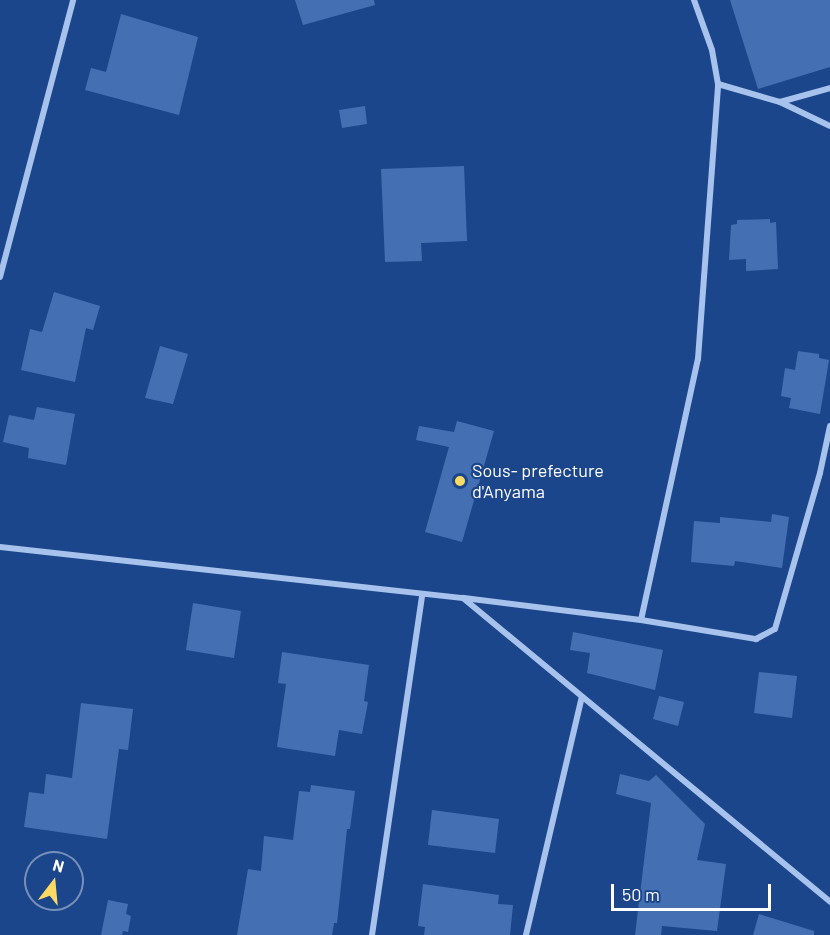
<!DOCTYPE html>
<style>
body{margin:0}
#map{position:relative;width:830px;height:935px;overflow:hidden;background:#1c468b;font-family:Barlow,sans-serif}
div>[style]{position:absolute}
.building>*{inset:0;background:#4470b3}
.street>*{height:6px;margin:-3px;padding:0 3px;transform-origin:3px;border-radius:3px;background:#a7c3ed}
.dots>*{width:16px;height:16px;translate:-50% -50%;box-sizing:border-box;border:3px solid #1c468b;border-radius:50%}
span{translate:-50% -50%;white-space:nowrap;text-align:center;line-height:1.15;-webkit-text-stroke:4.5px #1c468b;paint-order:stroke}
.poi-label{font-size:18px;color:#fff}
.left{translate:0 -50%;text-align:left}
.north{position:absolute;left:24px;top:851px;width:60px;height:60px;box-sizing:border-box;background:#1c468b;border:2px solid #7790b9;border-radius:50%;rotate:16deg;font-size:16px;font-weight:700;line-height:24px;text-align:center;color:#fff}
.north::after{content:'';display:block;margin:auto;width:21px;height:27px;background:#fdda64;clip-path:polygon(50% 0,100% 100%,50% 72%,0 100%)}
.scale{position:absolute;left:611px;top:884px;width:160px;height:27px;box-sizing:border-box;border:3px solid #fff;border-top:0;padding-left:8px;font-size:18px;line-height:21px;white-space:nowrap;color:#fff;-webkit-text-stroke:4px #1c468b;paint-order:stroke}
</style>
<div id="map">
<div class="building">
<div style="clip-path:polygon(295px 0,374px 0,375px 5px,303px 25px)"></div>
<div style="clip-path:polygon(730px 0,830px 0,830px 67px,758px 89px)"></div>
<div style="clip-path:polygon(121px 14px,198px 37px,179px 115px,85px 90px,91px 68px,106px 72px)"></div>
<div style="clip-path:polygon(365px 106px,367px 124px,342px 128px,339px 110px)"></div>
<div style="clip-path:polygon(464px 166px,467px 241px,421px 243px,422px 261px,385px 262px,381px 169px)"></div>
<div style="clip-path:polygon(770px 219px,770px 223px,776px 222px,778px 269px,746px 271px,746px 259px,729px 260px,731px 225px,737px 224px,737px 220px)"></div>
<div style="clip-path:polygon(54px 292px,100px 306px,93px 330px,86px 328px,75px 382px,21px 370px,30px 329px,42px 332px)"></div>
<div style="clip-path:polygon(160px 346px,188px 354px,173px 404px,145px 398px)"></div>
<div style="clip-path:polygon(798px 351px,819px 354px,819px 358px,829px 360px,820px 414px,789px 408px,791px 398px,781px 396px,785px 368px,795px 370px)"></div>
<div style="clip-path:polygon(37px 407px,75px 414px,66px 465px,28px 458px,29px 448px,3px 442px,9px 415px,34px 420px)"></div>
<div style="clip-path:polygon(457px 421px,494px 431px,462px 542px,425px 532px,449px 447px,416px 440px,419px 426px,454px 432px)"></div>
<div style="clip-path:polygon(772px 514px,789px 517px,782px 568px,735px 561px,734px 566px,691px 562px,694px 521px,720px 523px,720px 517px,771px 522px)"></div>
<div style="clip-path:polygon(193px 603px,241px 611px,234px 658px,186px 650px)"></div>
<div style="clip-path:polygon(573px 632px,663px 650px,655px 690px,587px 673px,590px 653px,570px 650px)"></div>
<div style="clip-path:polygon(282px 652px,369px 665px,364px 701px,368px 702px,362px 734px,339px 730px,335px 756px,277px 747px,286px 684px,278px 683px)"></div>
<div style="clip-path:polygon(759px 672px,797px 676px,792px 718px,754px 713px)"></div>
<div style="clip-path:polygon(659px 696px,684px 702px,678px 726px,653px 719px)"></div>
<div style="clip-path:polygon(81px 703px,133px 709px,128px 750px,119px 749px,107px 839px,24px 827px,29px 792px,44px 794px,46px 774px,72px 778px)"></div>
<div style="clip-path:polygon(620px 774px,649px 781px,656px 775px,705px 824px,697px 860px,726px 864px,717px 931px,662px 926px,661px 935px,635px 935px,651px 803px,616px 794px)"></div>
<div style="clip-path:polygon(311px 785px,355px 791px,350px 829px,347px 829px,337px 923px,334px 923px,332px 935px,237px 935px,248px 869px,261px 871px,264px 836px,293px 840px,299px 791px,310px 792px)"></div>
<div style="clip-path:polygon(432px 810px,499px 819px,495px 853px,428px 845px)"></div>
<div style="clip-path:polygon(423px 884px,499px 895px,498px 904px,513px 905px,510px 935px,424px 935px,425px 927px,418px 926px)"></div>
<div style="clip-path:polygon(108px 900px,128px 904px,126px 914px,131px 916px,128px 932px,123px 931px,122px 935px,101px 935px)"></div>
<div style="clip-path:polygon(759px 914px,814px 931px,814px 935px,753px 935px)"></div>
</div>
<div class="street">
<div style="left:694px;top:0;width:53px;rotate:70.2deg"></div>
<div style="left:712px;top:50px;width:35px;rotate:80deg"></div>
<div style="left:718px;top:84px;width:65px;rotate:16.2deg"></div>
<div style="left:780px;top:102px;width:55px;rotate:25.6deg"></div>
<div style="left:780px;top:102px;width:52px;rotate:-15.6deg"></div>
<div style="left:0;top:277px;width:286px;rotate:-75.2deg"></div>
<div style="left:0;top:547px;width:466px;rotate:6.3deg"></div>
<div style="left:463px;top:598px;width:477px;rotate:39.6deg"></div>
<div style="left:464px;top:598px;width:178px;rotate:7.1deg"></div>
<div style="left:641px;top:620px;width:117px;rotate:9.4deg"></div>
<div style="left:756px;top:639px;width:21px;rotate:-28deg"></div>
<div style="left:775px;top:629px;width:162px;rotate:-73.9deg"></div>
<div style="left:820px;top:473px;width:48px;rotate:-78deg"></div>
<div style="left:641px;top:620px;width:267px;rotate:-77.7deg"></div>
<div style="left:698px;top:359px;width:276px;rotate:-85.8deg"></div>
<div style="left:372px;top:935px;width:344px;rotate:-81.6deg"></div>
<div style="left:526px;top:935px;width:244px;rotate:-76.8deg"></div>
</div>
<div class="dots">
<div style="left:460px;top:481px;background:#fdda64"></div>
</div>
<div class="poi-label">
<span class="left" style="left:472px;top:481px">Sous- prefecture<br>d'Anyama</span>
</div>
<div class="north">N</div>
<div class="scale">50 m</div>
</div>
